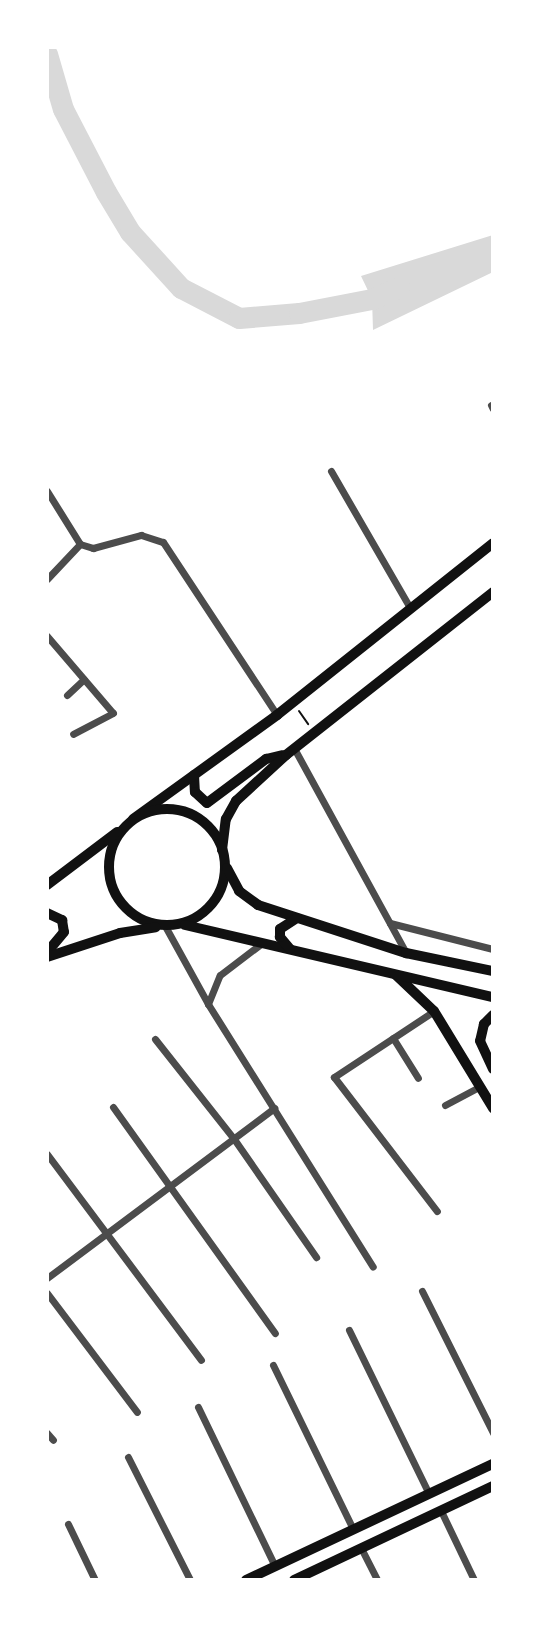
<!DOCTYPE html>
<style>
body{margin:0}
#map{position:relative;width:540px;height:1627px;overflow:hidden;background:#fff;font-family:"Alegreya Sans",sans-serif}
div>[style]{position:absolute}
.water>*{inset:0;background:#d9d9d9}
.river>*{height:21px;margin:-10.5px;padding:0 10.5px;transform-origin:10.5px;border-radius:10.5px;background:#d9d9d9}
.path>*{height:2px;margin:-1px;padding:0 1px;transform-origin:1px;border-radius:1px;background:#111}
.minor>*{height:7px;margin:-3.5px;padding:0 3.5px;transform-origin:3.5px;border-radius:3.5px;background:#4c4c4c}
.secondary>*{height:10px;margin:-5px;padding:0 5px;transform-origin:5px;border-radius:5px;background:#111}
.primary>*{height:10px;margin:-5px;padding:0 5px;transform-origin:5px;border-radius:5px;background:#111}
.trunk>*{height:10px;margin:-5px;padding:0 5px;transform-origin:5px;border-radius:5px;background:#111}
.trunk>.ring{margin:-5px;padding:0;box-sizing:content-box;background:none;border:10px solid #111;border-radius:50%}
span{translate:-50% -50%;white-space:nowrap;text-align:center;line-height:1.15;-webkit-text-stroke:5px #fff;paint-order:stroke}
.frame{position:absolute;inset:0;border:49px solid #fff;pointer-events:none}
</style>
<div id="map">
<div class="water">
<div style="clip-path:polygon(493px 235px,493px 272px,373px 330px,372px 299px,361px 276px)"></div>
</div>
<div class="river">
<div style="left:47px;top:54px;width:57px;rotate:73.8deg"></div>
<div style="left:63px;top:109px;width:93px;rotate:62.6deg"></div>
<div style="left:106px;top:192px;width:47px;rotate:59deg"></div>
<div style="left:130px;top:232px;width:76px;rotate:47.7deg"></div>
<div style="left:181px;top:288px;width:65px;rotate:27.3deg"></div>
<div style="left:239px;top:318px;width:60px;rotate:-4.8deg"></div>
<div style="left:299px;top:313px;width:74px;rotate:-10.9deg"></div>
<div style="left:372px;top:299px;width:30px;rotate:-24deg"></div>
</div>
<div class="path">
<div style="left:299px;top:711px;width:16px;rotate:55deg"></div>
</div>
<div class="minor">
<div style="left:491px;top:405px;width:4px;rotate:63deg"></div>
<div style="left:331px;top:471px;width:156px;rotate:60deg"></div>
<div style="left:47px;top:491px;width:62px;rotate:58.1deg"></div>
<div style="left:80px;top:544px;width:14px;rotate:17deg"></div>
<div style="left:93px;top:548px;width:50px;rotate:-15.2deg"></div>
<div style="left:141px;top:535px;width:23px;rotate:18deg"></div>
<div style="left:163px;top:542px;width:207px;rotate:56.6deg"></div>
<div style="left:47px;top:579px;width:48px;rotate:-46.7deg"></div>
<div style="left:47px;top:636px;width:101px;rotate:49.4deg"></div>
<div style="left:113px;top:713px;width:45px;rotate:152.3deg"></div>
<div style="left:67px;top:695px;width:23px;rotate:-43deg"></div>
<div style="left:295px;top:750px;width:231px;rotate:61.3deg"></div>
<div style="left:390px;top:923px;width:106px;rotate:14.2deg"></div>
<div style="left:165px;top:926px;width:89px;rotate:61.1deg"></div>
<div style="left:208px;top:1004px;width:31px;rotate:-68deg"></div>
<div style="left:220px;top:975px;width:53px;rotate:-37.3deg"></div>
<div style="left:208px;top:1004px;width:310px;rotate:57.9deg"></div>
<div style="left:434px;top:1011px;width:120px;rotate:146.6deg"></div>
<div style="left:334px;top:1077px;width:169px;rotate:52.5deg"></div>
<div style="left:393px;top:1038px;width:47px;rotate:58deg"></div>
<div style="left:155px;top:1039px;width:127px;rotate:51.7deg"></div>
<div style="left:234px;top:1139px;width:144px;rotate:55.2deg"></div>
<div style="left:445px;top:1105px;width:40px;rotate:-28deg"></div>
<div style="left:113px;top:1107px;width:278px;rotate:54.4deg"></div>
<div style="left:47px;top:1154px;width:257px;rotate:53.2deg"></div>
<div style="left:47px;top:1278px;width:284px;rotate:-36.8deg"></div>
<div style="left:422px;top:1291px;width:159px;rotate:63.4deg"></div>
<div style="left:47px;top:1293px;width:149px;rotate:52.9deg"></div>
<div style="left:349px;top:1330px;width:182px;rotate:64deg"></div>
<div style="left:273px;top:1365px;width:182px;rotate:64deg"></div>
<div style="left:198px;top:1407px;width:177px;rotate:64.2deg"></div>
<div style="left:47px;top:1433px;width:9px;rotate:49deg"></div>
<div style="left:128px;top:1457px;width:138px;rotate:63.2deg"></div>
<div style="left:441px;top:1511px;width:76px;rotate:64.4deg"></div>
<div style="left:68px;top:1524px;width:62px;rotate:64.3deg"></div>
<div style="left:361px;top:1548px;width:36px;rotate:63deg"></div>
</div>
<div class="secondary">
<div style="left:396px;top:975px;width:52px;rotate:43.5deg"></div>
<div style="left:434px;top:1011px;width:114px;rotate:58.7deg"></div>
<div style="left:493px;top:1015px;width:13px;rotate:135deg"></div>
<div style="left:484px;top:1024px;width:17px;rotate:103deg"></div>
<div style="left:480px;top:1041px;width:31px;rotate:65deg"></div>
<div style="left:246px;top:1580px;width:273px;rotate:-25.2deg"></div>
<div style="left:294px;top:1580px;width:220px;rotate:-25.3deg"></div>
</div>
<div class="primary">
<div style="left:194px;top:775px;width:17px;rotate:87deg"></div>
<div style="left:195px;top:792px;width:16px;rotate:43deg"></div>
<div style="left:207px;top:803px;width:74px;rotate:-36.7deg"></div>
<div style="left:266px;top:759px;width:17px;rotate:-13deg"></div>
<div style="left:133px;top:819px;width:178px;rotate:-35.8deg"></div>
<div style="left:277px;top:715px;width:276px;rotate:-38.5deg"></div>
<div style="left:222px;top:850px;width:31px;rotate:-83deg"></div>
<div style="left:226px;top:819px;width:21px;rotate:-61deg"></div>
<div style="left:236px;top:801px;width:68px;rotate:-42.6deg"></div>
<div style="left:286px;top:755px;width:263px;rotate:-38.2deg"></div>
</div>
<div class="trunk">
<div class="ring" style="left:109px;top:809px;width:106px;height:106px"></div>
<div style="left:227px;top:868px;width:26px;rotate:62deg"></div>
<div style="left:239px;top:891px;width:24px;rotate:36deg"></div>
<div style="left:258px;top:905px;width:156px;rotate:18deg"></div>
<div style="left:406px;top:953px;width:89px;rotate:11.7deg"></div>
<div style="left:47px;top:885px;width:88px;rotate:-37.1deg"></div>
<div style="left:47px;top:913px;width:17px;rotate:25deg"></div>
<div style="left:62px;top:920px;width:12px;rotate:81deg"></div>
<div style="left:64px;top:932px;width:26px;rotate:130deg"></div>
<div style="left:185px;top:925px;width:316px;rotate:13.2deg"></div>
<div style="left:290px;top:949px;width:16px;rotate:-130deg"></div>
<div style="left:280px;top:937px;width:8px;rotate:-90deg"></div>
<div style="left:280px;top:929px;width:20px;rotate:-33deg"></div>
<div style="left:47px;top:957px;width:77px;rotate:-18.2deg"></div>
<div style="left:120px;top:933px;width:36px;rotate:-9deg"></div>
</div>
<div class="frame"></div>
</div>
